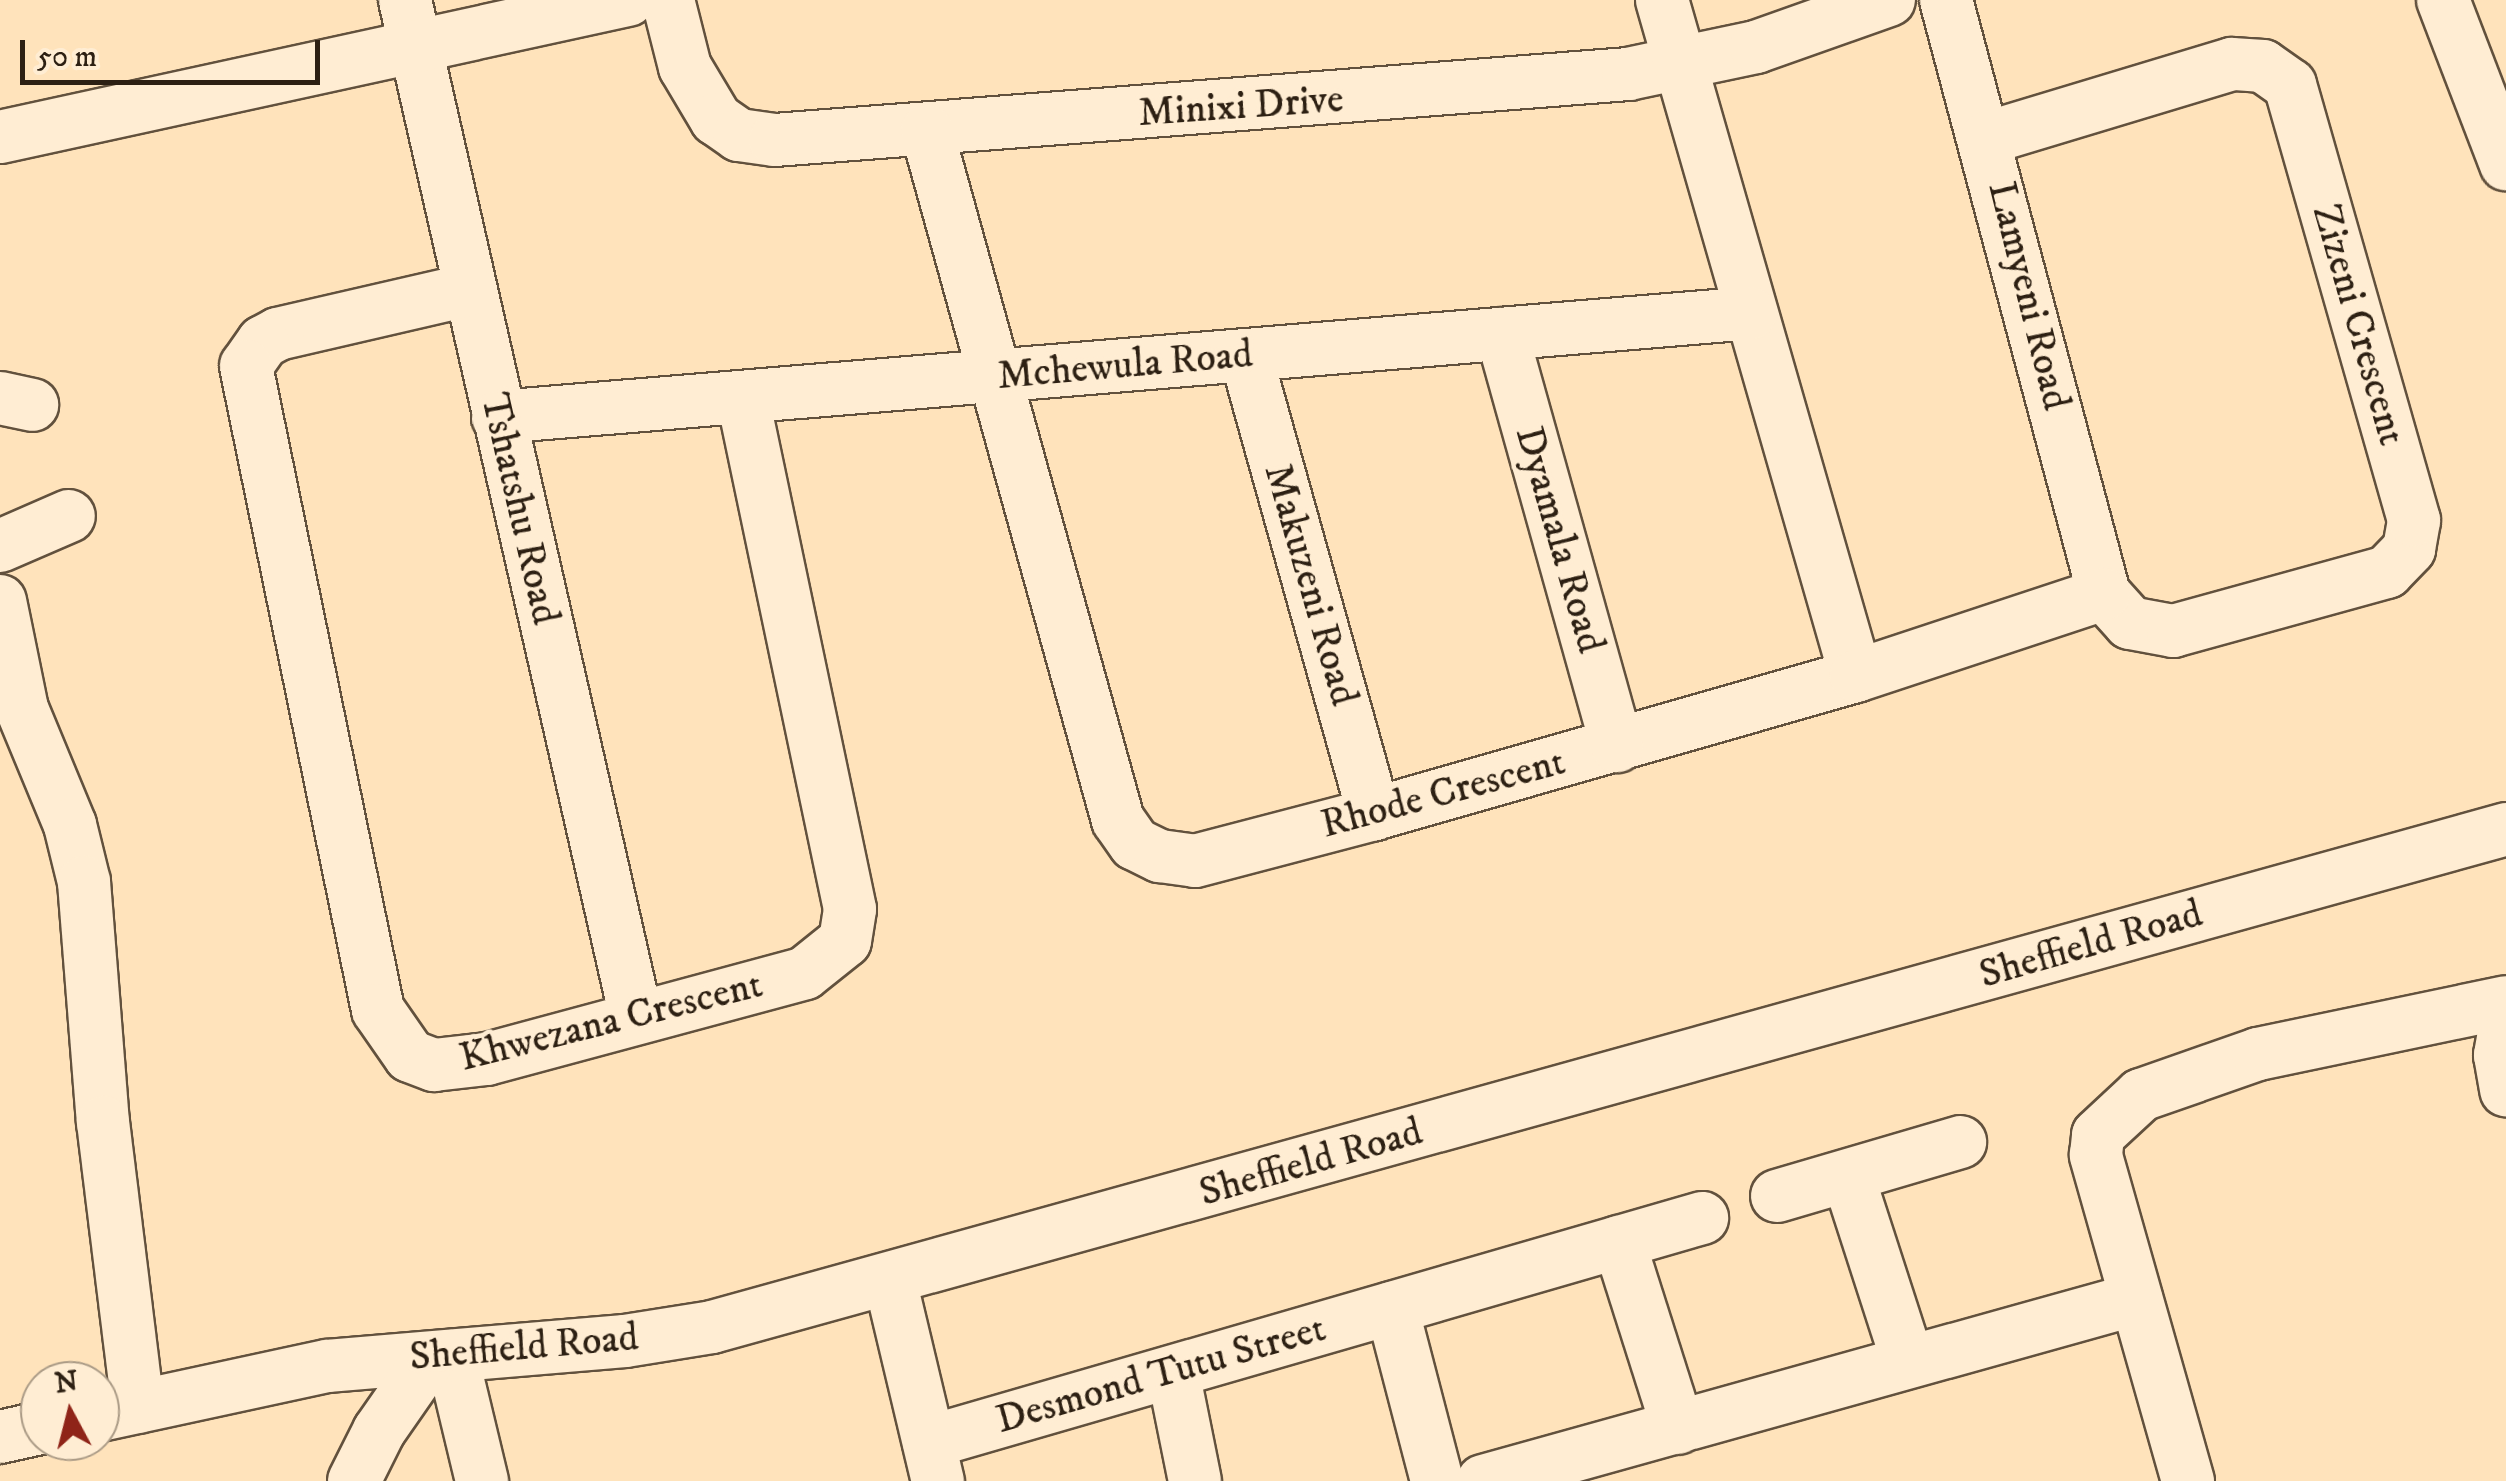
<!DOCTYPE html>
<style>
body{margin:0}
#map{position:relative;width:2506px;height:1481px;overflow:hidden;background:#ffe3bb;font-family:"IM FELL DW Pica",serif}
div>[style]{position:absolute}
.roads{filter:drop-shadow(2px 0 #62513d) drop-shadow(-2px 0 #62513d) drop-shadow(0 2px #62513d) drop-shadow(0 -2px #62513d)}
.minor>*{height:52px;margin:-26px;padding:0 26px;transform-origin:26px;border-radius:26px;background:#ffedd3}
span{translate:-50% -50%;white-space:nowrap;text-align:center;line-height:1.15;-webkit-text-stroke:9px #ffedd3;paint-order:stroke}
.street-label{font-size:40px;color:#2d2013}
.north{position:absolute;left:20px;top:1361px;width:100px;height:100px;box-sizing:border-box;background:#ffedd3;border:2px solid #ab9b86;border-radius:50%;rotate:353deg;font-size:28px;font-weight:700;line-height:40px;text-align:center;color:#2d2013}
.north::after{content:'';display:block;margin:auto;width:35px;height:45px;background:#8f2418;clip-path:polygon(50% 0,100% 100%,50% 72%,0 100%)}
.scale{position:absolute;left:20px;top:40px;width:300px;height:45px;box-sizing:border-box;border:5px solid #2d2013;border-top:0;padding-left:12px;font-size:30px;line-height:35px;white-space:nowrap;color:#2d2013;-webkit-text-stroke:8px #ffedd3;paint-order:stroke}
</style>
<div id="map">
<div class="roads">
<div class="minor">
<div style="left:405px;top:0;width:1043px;rotate:77.2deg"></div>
<div style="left:668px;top:0;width:69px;rotate:75.8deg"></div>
<div style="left:685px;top:67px;width:61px;rotate:59.2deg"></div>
<div style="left:716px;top:119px;width:28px;rotate:35deg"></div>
<div style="left:739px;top:135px;width:36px;rotate:8deg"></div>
<div style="left:775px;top:140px;width:856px;rotate:-4.42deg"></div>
<div style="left:1628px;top:74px;width:131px;rotate:-11.9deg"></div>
<div style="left:1756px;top:47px;width:141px;rotate:-19.5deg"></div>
<div style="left:1662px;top:0;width:703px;rotate:73.99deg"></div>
<div style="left:1946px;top:0;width:615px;rotate:75.1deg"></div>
<div style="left:2104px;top:594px;width:39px;rotate:48deg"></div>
<div style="left:2130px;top:623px;width:44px;rotate:10.5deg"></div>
<div style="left:2173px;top:631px;width:222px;rotate:-15.4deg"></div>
<div style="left:2387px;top:572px;width:32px;rotate:-46deg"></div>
<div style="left:2409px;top:549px;width:29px;rotate:-80deg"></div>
<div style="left:2414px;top:520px;width:452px;rotate:-105.9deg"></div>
<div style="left:2290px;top:85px;width:33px;rotate:-145deg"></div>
<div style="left:2263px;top:66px;width:31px;rotate:-176deg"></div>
<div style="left:2232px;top:64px;width:256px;rotate:163.2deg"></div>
<div style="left:2443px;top:0;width:176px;rotate:69deg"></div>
<div style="left:927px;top:131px;width:715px;rotate:74.51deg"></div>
<div style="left:1118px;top:820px;width:29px;rotate:55deg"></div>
<div style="left:1135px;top:844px;width:28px;rotate:26deg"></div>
<div style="left:1160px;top:856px;width:35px;rotate:8deg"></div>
<div style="left:1195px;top:861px;width:185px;rotate:-14.7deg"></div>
<div style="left:1374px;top:814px;width:501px;rotate:-15.98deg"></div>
<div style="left:1856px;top:676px;width:261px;rotate:-18.3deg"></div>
<div style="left:0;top:137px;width:643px;rotate:-12.31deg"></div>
<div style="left:468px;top:290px;width:195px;rotate:167deg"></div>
<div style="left:278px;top:334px;width:17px;rotate:152deg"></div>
<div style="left:263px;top:342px;width:29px;rotate:125deg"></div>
<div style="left:246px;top:366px;width:657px;rotate:78.42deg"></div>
<div style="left:378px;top:1010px;width:56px;rotate:55.2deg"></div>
<div style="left:410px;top:1056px;width:26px;rotate:21deg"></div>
<div style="left:434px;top:1065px;width:53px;rotate:-6.5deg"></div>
<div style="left:487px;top:1059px;width:329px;rotate:-15.1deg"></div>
<div style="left:805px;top:973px;width:51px;rotate:-38.7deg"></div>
<div style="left:845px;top:941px;width:32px;rotate:-81deg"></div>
<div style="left:850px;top:909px;width:521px;rotate:-101.85deg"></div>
<div style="left:1502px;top:334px;width:428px;rotate:74.4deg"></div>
<div style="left:1246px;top:356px;width:476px;rotate:74.4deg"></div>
<div style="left:0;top:398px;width:33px;rotate:12deg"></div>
<div style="left:498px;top:417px;width:1257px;rotate:-4.74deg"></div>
<div style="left:0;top:546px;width:75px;rotate:-23.5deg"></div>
<div style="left:0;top:601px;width:110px;rotate:78.5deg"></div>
<div style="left:22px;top:709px;width:126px;rotate:67.5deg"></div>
<div style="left:70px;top:825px;width:59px;rotate:76.2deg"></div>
<div style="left:84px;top:882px;width:241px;rotate:85.5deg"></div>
<div style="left:103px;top:1122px;width:287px;rotate:83deg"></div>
<div style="left:2506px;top:1021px;width:35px;rotate:100deg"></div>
<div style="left:2500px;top:1055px;width:36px;rotate:80deg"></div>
<div style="left:1848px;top:1176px;width:195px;rotate:72.1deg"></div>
<div style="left:1777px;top:1196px;width:191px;rotate:-16.4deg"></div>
<div style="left:1619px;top:1242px;width:195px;rotate:72.4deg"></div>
<div style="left:890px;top:1280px;width:207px;rotate:76.6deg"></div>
<div style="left:1392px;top:1308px;width:179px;rotate:75.4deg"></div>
<div style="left:452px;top:1356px;width:129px;rotate:76.5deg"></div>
<div style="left:1173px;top:1372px;width:111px;rotate:78.6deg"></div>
<div style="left:100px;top:1415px;width:232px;rotate:-12.2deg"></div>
<div style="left:327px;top:1366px;width:299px;rotate:-4.8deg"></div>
<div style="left:625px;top:1341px;width:88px;rotate:-9.1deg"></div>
<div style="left:712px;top:1327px;width:1862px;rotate:-15.51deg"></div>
<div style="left:0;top:1437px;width:41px;rotate:-12.7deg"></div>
<div style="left:929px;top:1442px;width:805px;rotate:-16.16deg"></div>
<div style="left:354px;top:1481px;width:56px;rotate:-63.4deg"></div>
<div style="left:379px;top:1431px;width:88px;rotate:-55.2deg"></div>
<div style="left:1483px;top:1481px;width:678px;rotate:-15.57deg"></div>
<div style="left:2188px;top:1481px;width:339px;rotate:-105.8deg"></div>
<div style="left:2096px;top:1155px;width:20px;rotate:-84deg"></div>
<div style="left:2098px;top:1135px;width:59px;rotate:-42.9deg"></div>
<div style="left:2141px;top:1095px;width:124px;rotate:-19.3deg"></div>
<div style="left:2258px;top:1054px;width:253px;rotate:-11.8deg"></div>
</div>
</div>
<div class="street-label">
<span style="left:1241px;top:107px;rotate:-4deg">Minixi Drive</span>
<span style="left:2028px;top:296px;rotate:76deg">Lamyeni Road</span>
<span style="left:2358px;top:325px;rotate:74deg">Zizeni Crescent</span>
<span style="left:1125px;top:366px;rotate:-5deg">Mchewula Road</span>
<span style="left:519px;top:509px;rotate:77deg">Tshatshu Road</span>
<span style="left:1559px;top:540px;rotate:74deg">Dyamala Road</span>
<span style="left:1310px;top:585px;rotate:74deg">Makuzeni Road</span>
<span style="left:1443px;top:794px;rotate:-15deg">Rhode Crescent</span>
<span style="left:2091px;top:945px;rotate:-16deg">Sheffield Road</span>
<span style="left:611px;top:1022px;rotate:-14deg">Khwezana Crescent</span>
<span style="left:1311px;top:1163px;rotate:-16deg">Sheffield Road</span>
<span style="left:524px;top:1348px;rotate:-5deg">Sheffield Road</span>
<span style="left:1161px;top:1375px;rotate:-16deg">Desmond Tutu Street</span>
</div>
<div class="north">N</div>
<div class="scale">50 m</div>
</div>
